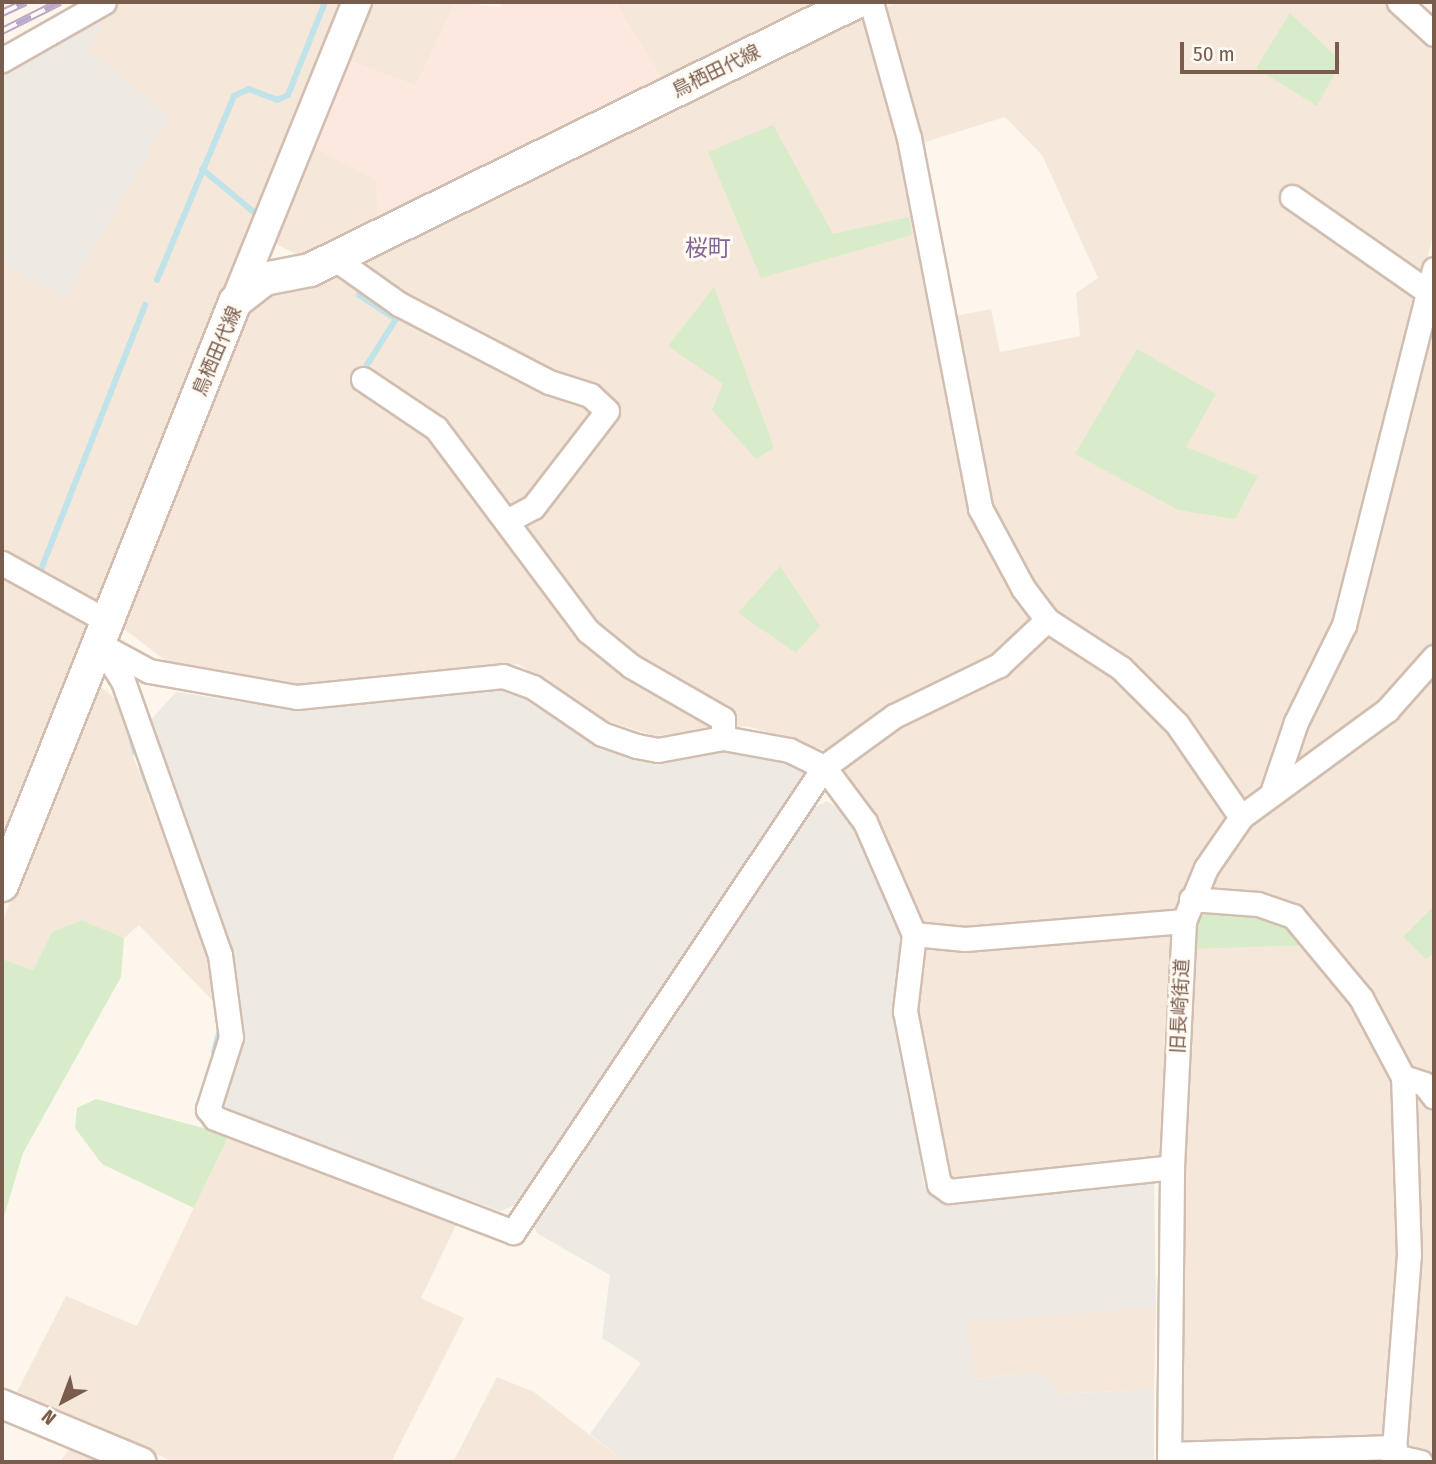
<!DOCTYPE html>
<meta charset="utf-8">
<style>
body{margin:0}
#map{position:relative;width:1436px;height:1464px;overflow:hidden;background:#fdf6ec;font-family:"Fira Sans Condensed","Noto Sans JP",sans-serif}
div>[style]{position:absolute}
.residential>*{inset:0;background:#f5e8da}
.commercial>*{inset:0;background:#fde8e0}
.industrial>*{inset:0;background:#efe9e4}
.green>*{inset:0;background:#d8ecc9}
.stream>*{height:6px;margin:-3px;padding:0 3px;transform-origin:3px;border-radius:3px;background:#bfe3e8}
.roads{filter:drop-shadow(2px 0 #d1beb0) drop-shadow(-2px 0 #d1beb0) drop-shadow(0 2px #d1beb0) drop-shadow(0 -2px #d1beb0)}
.minor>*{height:23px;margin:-11.5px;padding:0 11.5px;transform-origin:11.5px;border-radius:11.5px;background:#fff}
.tertiary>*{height:28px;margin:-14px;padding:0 14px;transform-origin:14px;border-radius:14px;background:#fff}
.secondary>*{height:32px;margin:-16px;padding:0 16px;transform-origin:16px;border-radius:16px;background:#fff}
.rail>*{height:8px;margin-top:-4px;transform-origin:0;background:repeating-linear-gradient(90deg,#fffaf3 0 16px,#b9a8c9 0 32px);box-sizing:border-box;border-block:2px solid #b9a8c9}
span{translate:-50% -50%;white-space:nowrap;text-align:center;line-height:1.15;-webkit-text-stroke:6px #fffaf3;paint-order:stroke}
.street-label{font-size:19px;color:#7a5c4d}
.quarter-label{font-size:23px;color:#846695}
.frame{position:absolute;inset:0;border:4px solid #7a5c4d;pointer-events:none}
.north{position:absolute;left:28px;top:1366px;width:70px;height:70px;-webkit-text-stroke:5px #fffaf3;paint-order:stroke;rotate:221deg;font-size:19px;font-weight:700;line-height:28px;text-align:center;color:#7a5c4d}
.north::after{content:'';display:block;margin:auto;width:24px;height:32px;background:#7a5c4d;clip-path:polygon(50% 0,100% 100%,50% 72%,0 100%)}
.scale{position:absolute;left:1180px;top:42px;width:159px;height:32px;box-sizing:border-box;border:4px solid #7a5c4d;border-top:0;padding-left:9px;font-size:21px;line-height:24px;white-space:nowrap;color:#7a5c4d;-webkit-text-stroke:5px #fffaf3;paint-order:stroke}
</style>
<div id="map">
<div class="residential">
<div style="clip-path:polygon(120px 2px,344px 2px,2px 852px,2px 264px,170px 116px,87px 50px,95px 15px)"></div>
<div style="clip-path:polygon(369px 2px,456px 2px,416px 86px,345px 59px)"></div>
<div style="clip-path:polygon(615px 2px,826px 2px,663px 81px)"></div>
<div style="clip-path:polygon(evenodd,898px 2px,1384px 2px,1434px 48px,1434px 229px,1418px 302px,1434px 348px,1434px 642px,1371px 711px,1240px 804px,1201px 855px,1178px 916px,1159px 1160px,949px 1184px,919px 1055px,918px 953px,933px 931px,916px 914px,875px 824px,825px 750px,747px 726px,655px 736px,607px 721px,518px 664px,305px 688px,166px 661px,120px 626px,238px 326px,257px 301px,295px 280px,334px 275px,898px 2px,1005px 117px,1042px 155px,1098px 278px,1076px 293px,1080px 336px,1000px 352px,991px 309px,945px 318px,916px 145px,1005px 117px)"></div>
<div style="clip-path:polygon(310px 145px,377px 180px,378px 221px,304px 258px,272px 242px)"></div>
<div style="clip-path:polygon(1434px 667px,1434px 1086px,1406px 1071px,1295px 912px,1200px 896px,1255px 816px)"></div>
<div style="clip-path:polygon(97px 683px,121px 704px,135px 761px,206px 946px,216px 1004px,139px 925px,124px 938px,82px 920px,52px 932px,33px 970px,2px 959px,2px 922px)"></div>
<div style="clip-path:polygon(1287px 922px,1354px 998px,1392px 1073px,1402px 1263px,1386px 1440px,1178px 1444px,1191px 949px)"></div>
<div style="clip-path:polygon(1408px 1093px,1434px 1108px,1434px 1455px,1403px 1444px)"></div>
<div style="clip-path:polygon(229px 1135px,459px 1219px,421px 1298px,464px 1318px,391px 1462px,174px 1462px,17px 1392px,66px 1296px,137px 1326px)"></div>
<div style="clip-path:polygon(1156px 1307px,1154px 1389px,1058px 1394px,1042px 1371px,974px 1379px,966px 1322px)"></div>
<div style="clip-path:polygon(497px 1377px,534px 1392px,625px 1462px,453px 1462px)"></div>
<div style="clip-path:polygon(71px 1446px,111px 1462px,60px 1462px)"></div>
</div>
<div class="commercial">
<div style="clip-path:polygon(456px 2px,500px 7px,503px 2px,615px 2px,663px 81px,378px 221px,376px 180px,310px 145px,345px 59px,416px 86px)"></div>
<div style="clip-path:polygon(1388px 1456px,1387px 1462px,1179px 1462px)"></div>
</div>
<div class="industrial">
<div style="clip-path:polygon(95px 15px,102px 31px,87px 50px,170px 116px,66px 297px,2px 264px,2px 67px)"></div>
<div style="clip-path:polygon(512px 688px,586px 734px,727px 748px,801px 765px,807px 776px,519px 1204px,500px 1211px,228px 1113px,223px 1097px,240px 1034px,236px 971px,148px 723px,176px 692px,289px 709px)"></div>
<div style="clip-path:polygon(827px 801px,847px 814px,901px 921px,896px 1002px,924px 1185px,940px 1198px,1154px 1178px,1156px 1307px,966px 1323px,975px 1379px,1042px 1371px,1059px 1394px,1154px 1389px,1154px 1462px,625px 1462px,590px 1434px,641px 1363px,602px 1338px,610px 1275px,538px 1234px,531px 1222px,809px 810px)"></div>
</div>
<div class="green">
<div style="clip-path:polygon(1290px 13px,1341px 61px,1317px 106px,1256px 68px)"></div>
<div style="clip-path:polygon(773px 125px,833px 234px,909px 217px,912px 235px,761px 278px,708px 152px)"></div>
<div style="clip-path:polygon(714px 287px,774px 448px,756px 459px,712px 410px,723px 384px,668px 346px)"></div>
<div style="clip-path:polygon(1137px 349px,1216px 394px,1186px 447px,1258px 476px,1235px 519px,1178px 510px,1075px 454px)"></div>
<div style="clip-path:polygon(780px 566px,820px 626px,796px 653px,738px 613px)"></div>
<div style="clip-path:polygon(1434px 906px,1434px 953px,1426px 959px,1403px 937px)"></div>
<div style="clip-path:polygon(1200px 910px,1261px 910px,1312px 945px,1191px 949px)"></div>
<div style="clip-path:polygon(82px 920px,124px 938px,121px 977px,23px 1153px,2px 1223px,2px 959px,33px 970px,52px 932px)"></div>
<div style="clip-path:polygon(96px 1099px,229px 1135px,194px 1208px,102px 1164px,75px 1128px,77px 1108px)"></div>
</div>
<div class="stream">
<div style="left:202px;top:169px;width:70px;rotate:39.8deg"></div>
<div style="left:157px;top:280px;width:199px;rotate:-67.3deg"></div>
<div style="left:234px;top:96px;width:17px;rotate:-25deg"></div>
<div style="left:249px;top:89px;width:30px;rotate:21deg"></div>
<div style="left:277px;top:100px;width:12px;rotate:-24deg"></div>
<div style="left:288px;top:95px;width:100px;rotate:-68.3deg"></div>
<div style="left:359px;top:295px;width:44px;rotate:33deg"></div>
<div style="left:396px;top:319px;width:62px;rotate:122.4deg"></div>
<div style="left:40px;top:572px;width:287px;rotate:-68.5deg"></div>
<div style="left:131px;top:737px;width:16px;rotate:75deg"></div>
<div style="left:142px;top:769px;width:23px;rotate:70deg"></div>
<div style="left:214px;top:1052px;width:24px;rotate:-75deg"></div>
</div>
<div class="roads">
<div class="minor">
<div style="left:871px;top:2px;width:141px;rotate:74.4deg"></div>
<div style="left:909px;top:138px;width:377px;rotate:79.1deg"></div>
<div style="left:980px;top:508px;width:91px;rotate:61.7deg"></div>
<div style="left:1023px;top:588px;width:40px;rotate:53deg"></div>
<div style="left:1047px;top:620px;width:88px;rotate:33deg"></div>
<div style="left:1121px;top:668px;width:79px;rotate:45deg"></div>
<div style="left:1177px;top:724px;width:113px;rotate:55.5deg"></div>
<div style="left:1399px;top:2px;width:47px;rotate:42.4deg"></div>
<div style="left:2px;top:60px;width:117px;rotate:-29.6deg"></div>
<div style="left:1292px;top:197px;width:166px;rotate:34.9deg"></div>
<div style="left:334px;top:258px;width:80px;rotate:35.3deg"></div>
<div style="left:399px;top:304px;width:169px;rotate:27.5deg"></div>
<div style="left:549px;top:382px;width:43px;rotate:17.6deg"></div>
<div style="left:590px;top:395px;width:23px;rotate:43deg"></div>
<div style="left:607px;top:411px;width:121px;rotate:127.6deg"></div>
<div style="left:533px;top:507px;width:27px;rotate:152deg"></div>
<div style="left:363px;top:379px;width:88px;rotate:33.9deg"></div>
<div style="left:436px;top:428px;width:254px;rotate:53.2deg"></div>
<div style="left:588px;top:631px;width:55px;rotate:39.1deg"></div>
<div style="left:631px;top:666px;width:106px;rotate:29.9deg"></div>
<div style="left:723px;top:719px;width:19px;rotate:90deg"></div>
<div style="left:2px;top:563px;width:120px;rotate:28.9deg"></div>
<div style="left:100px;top:645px;width:43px;rotate:57.4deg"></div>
<div style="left:123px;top:681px;width:291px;rotate:70.5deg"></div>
<div style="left:220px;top:955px;width:83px;rotate:82.4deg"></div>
<div style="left:231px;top:1037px;width:76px;rotate:107.7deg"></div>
<div style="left:208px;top:1109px;width:11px;rotate:52deg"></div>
<div style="left:215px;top:1118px;width:319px;rotate:20.9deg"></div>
<div style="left:513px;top:1232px;width:559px;rotate:-56.22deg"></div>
<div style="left:824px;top:767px;width:87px;rotate:-36.1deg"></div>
<div style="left:894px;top:716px;width:117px;rotate:-25.9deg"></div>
<div style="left:999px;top:665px;width:66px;rotate:-43.2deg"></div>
<div style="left:103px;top:646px;width:52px;rotate:28.5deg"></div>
<div style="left:149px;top:671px;width:150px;rotate:10deg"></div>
<div style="left:297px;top:697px;width:207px;rotate:-5.8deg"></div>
<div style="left:503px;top:676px;width:32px;rotate:20deg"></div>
<div style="left:533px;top:687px;width:83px;rotate:34.3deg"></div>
<div style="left:602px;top:734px;width:37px;rotate:19deg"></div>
<div style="left:637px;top:746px;width:21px;rotate:11deg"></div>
<div style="left:658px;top:750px;width:66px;rotate:-10.5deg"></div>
<div style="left:723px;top:738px;width:67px;rotate:10.3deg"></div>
<div style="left:789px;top:750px;width:39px;rotate:26deg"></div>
<div style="left:824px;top:767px;width:69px;rotate:53.3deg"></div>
<div style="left:865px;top:822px;width:122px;rotate:66.4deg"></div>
<div style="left:914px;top:934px;width:51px;rotate:5.6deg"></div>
<div style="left:965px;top:939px;width:220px;rotate:-4.7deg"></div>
<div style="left:1273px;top:790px;width:72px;rotate:-71.3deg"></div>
<div style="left:1296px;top:722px;width:108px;rotate:-63.7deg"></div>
<div style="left:1344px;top:625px;width:367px;rotate:-75.8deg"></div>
<div style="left:1191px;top:899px;width:67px;rotate:4.3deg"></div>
<div style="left:1258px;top:904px;width:37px;rotate:19deg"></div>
<div style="left:1293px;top:916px;width:107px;rotate:50.3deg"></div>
<div style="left:1361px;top:998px;width:89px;rotate:62deg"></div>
<div style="left:1403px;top:1077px;width:22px;rotate:18deg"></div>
<div style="left:1424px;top:1084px;width:16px;rotate:52deg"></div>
<div style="left:914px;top:934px;width:78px;rotate:96.7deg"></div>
<div style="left:905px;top:1011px;width:176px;rotate:78.9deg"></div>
<div style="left:939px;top:1184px;width:12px;rotate:35deg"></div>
<div style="left:949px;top:1191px;width:224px;rotate:-6.1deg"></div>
<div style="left:1169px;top:1454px;width:226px;rotate:-1.8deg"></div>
<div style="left:1394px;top:1456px;width:27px;rotate:13deg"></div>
<div style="left:1169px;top:1462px;width:295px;rotate:-89.4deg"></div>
<div style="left:1172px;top:1167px;width:246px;rotate:-87.2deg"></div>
<div style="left:1184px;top:921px;width:57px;rotate:-67.5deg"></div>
<div style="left:1206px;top:868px;width:62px;rotate:-55.5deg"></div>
<div style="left:1241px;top:817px;width:181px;rotate:-36.2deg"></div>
<div style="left:1387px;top:710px;width:71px;rotate:-48.4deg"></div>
<div style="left:1393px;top:1462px;width:208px;rotate:-85.6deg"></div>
<div style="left:1409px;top:1255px;width:178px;rotate:-91.9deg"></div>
</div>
<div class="tertiary">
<div style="left:235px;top:302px;width:324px;rotate:-67.9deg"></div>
<div style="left:2px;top:1404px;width:151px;rotate:22.6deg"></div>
</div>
<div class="secondary">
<div style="left:2px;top:885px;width:628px;rotate:-68.22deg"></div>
<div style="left:235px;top:302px;width:37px;rotate:-38deg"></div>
<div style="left:264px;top:279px;width:47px;rotate:-11.1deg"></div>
<div style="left:310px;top:270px;width:608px;rotate:-26.14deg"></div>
</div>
</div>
<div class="rail">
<div style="left:2px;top:13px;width:26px;rotate:-25deg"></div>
<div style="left:2px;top:31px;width:65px;rotate:-26.6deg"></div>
</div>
<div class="street-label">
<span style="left:716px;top:71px;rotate:-26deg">鳥栖田代線</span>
<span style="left:217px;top:351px;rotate:-67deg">鳥栖田代線</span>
<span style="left:1180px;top:1006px;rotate:-87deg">旧長崎街道</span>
</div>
<div class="quarter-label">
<span style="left:708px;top:248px">桜町</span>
</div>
<div class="frame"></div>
<div class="north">N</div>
<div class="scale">50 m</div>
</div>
